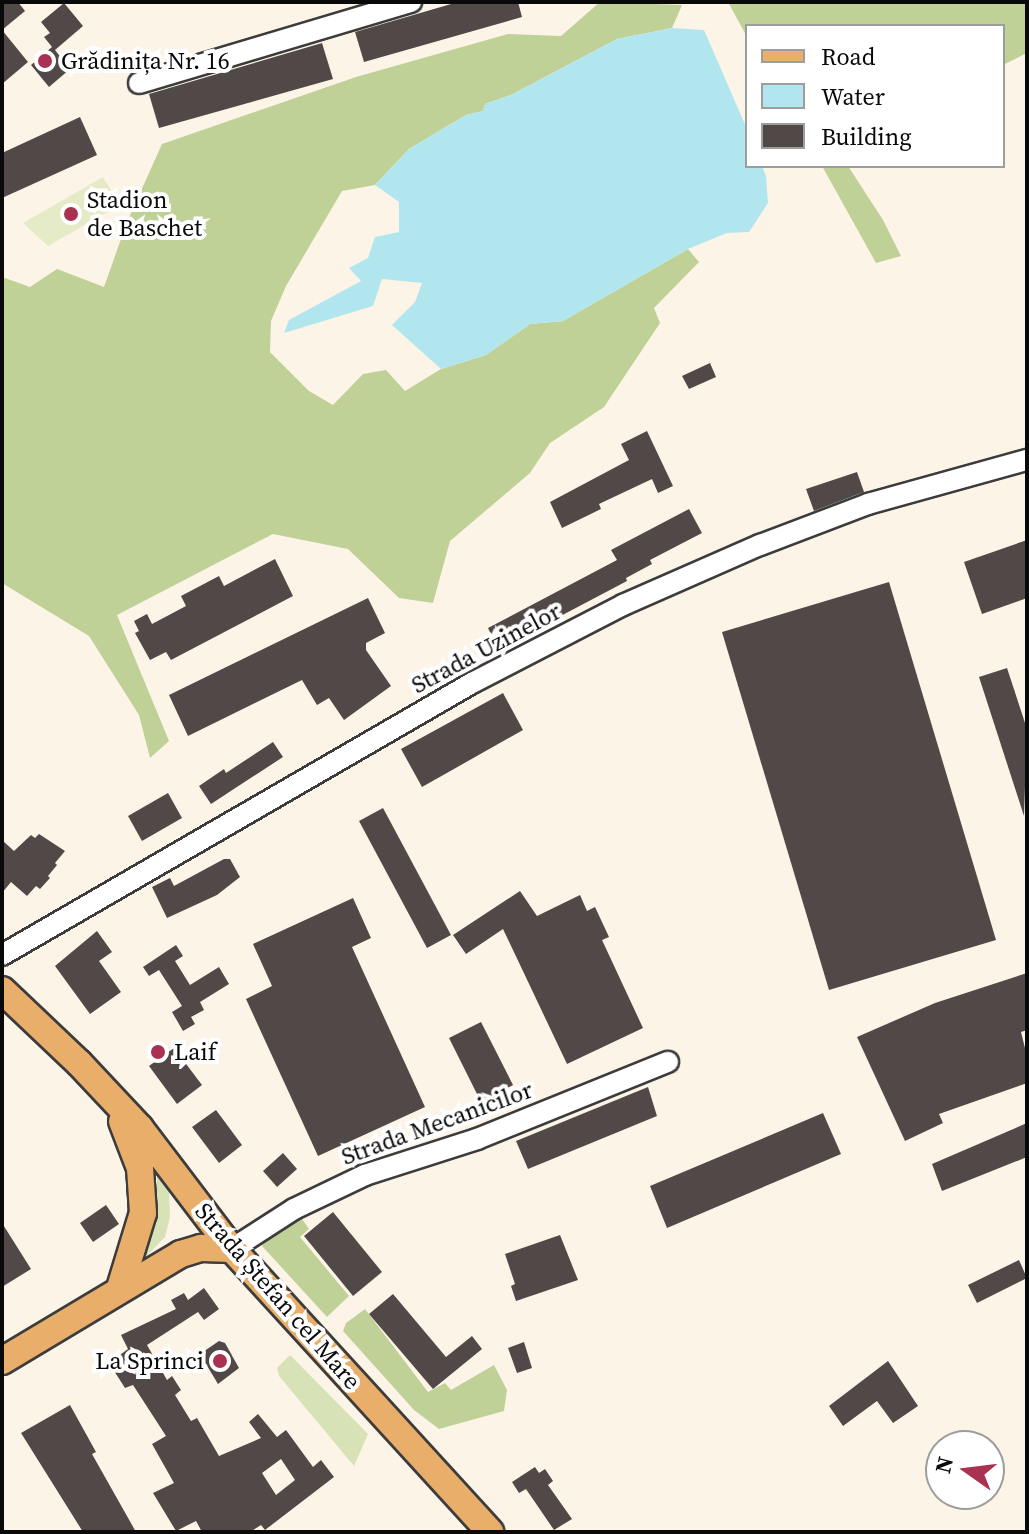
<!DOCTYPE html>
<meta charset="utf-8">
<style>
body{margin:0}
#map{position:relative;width:1029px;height:1534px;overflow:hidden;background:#fdf4e8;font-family:"Source Serif 4",serif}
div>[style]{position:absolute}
.green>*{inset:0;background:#d7e2b6}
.forest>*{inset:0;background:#bfd197}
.pitch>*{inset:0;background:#e6ebc7}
.water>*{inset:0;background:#b2e6ef}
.building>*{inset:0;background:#514947}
.roads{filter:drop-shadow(2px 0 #3c3c3c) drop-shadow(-2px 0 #3c3c3c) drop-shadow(0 2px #3c3c3c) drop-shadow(0 -2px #3c3c3c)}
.minor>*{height:20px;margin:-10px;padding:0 10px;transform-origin:10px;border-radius:10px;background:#fff}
.major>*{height:26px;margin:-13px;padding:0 13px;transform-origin:13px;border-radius:13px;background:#eaae6b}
.dots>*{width:22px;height:22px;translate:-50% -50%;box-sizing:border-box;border:4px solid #fff;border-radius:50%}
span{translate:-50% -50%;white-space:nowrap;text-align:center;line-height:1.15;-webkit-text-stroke:8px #fff;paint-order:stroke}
.poi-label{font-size:24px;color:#090909}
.left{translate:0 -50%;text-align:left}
.right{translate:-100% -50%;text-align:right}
.street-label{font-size:24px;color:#090909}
.frame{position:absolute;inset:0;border:4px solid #090909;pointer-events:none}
.legend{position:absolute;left:745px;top:24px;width:260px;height:144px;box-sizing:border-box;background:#fff;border:2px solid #9d9d9d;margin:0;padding:10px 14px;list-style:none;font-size:24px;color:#090909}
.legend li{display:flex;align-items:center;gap:16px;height:40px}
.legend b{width:40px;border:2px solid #9d9d9d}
.north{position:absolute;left:925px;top:1430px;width:80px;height:80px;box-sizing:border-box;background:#fff;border:2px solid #9d9d9d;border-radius:50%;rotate:284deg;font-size:22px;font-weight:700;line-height:32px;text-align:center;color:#090909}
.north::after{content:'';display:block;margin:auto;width:28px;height:36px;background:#a93152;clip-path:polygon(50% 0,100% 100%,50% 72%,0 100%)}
</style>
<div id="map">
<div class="green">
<div style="clip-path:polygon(157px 1168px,169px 1191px,170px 1217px,165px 1237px,140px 1263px,157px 1200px)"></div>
<div style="clip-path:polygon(290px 1355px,368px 1434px,354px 1466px,279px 1376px,277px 1368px)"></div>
</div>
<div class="forest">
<div style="clip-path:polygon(600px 2px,682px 5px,672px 28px,617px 39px,511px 95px,485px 104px,483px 111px,466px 115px,409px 149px,375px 185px,342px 191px,286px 286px,271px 321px,270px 352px,309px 391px,333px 405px,363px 374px,386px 370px,405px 391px,441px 369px,486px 355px,530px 324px,563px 321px,688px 249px,699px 262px,654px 308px,660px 323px,604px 407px,550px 443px,530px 473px,450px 541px,433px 603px,399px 598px,348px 549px,273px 534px,117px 615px,169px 741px,150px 758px,139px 715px,89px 636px,2px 583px,2px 277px,30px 287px,57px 269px,104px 287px,127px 222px,162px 144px,356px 77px,508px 34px,561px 36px)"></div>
<div style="clip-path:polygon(728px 2px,1027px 2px,1027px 53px,1003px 65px,1003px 26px,747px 26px,747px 37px)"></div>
<div style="clip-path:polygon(822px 166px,848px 166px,883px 220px,901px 256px,876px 263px)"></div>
<div style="clip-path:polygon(300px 1216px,309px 1229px,300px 1237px,349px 1296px,327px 1317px,262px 1246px,268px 1236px)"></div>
<div style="clip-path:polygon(365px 1309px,428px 1392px,445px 1383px,451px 1390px,494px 1365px,507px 1390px,504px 1411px,439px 1429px,414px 1410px,343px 1331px,346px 1323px)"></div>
</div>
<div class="pitch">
<div style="clip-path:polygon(103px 177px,120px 205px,48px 246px,23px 223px)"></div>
</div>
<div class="water">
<div style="clip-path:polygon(672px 28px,704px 30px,747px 129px,747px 166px,762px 166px,766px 176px,768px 203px,749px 232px,727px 233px,688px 249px,563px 321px,530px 324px,486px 355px,441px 369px,392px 325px,415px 302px,422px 283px,382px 279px,373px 306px,284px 333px,289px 320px,361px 281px,349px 268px,368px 258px,375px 237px,399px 232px,399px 202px,375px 185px,409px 149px,466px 115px,483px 111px,485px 104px,511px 95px,617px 39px)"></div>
</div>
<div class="building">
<div style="clip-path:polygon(2px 2px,18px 2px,25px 11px,2px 30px)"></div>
<div style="clip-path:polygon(458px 2px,518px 2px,522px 17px,364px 62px,355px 32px)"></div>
<div style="clip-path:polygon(64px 3px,83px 26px,55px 50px,70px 69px,49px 87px,31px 65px,52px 47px,44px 37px,50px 33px,41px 22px)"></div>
<div style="clip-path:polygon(2px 30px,28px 62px,2px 84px)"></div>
<div style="clip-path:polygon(322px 43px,333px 79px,159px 128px,149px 94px)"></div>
<div style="clip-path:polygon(80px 117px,97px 155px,2px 198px,2px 153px)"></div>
<div style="clip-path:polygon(710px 363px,716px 377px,689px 389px,682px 376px)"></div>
<div style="clip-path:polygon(647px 431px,673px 486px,658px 493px,652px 479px,599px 504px,601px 509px,562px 528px,550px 502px,629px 460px,621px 444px)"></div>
<div style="clip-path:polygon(857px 472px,864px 492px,814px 511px,806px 489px)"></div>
<div style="clip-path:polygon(689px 509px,702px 533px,650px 560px,652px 564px,626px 578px,627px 581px,498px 649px,488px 628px,617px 560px,611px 550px)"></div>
<div style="clip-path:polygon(1027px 540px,1027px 598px,982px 614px,964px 562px)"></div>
<div style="clip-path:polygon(275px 559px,293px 596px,171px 660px,166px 652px,150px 660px,135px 633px,139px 631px,134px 621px,147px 614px,152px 624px,186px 606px,181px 596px,219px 576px,224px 586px)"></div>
<div style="clip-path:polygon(889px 582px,996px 940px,829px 990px,722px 632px)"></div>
<div style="clip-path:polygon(368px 598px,385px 633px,366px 643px,366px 650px,391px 686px,344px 720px,329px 698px,317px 705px,302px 680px,188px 736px,169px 695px)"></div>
<div style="clip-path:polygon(1007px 668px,1027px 729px,1024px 816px,979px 677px)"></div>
<div style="clip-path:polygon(503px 693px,523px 730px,422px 787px,401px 749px)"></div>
<div style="clip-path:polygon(273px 742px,283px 757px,211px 804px,199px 786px,224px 769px,226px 773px)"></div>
<div style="clip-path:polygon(168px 793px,182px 818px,142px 841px,128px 816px)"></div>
<div style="clip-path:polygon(383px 808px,451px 935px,427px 948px,359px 821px)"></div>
<div style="clip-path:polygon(39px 834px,65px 851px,55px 863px,57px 865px,48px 876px,50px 878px,40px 889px,36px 886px,27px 896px,11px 882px,2px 893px,2px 840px,14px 851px,31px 835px,35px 838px)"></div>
<div style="clip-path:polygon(224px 859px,230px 859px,240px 877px,217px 895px,167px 918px,152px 887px,170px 878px,174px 886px)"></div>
<div style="clip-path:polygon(520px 891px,537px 916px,580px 895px,587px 911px,595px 907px,609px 937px,602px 940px,643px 1028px,567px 1064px,503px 929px,466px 954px,453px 935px)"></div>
<div style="clip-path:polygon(353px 898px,371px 938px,352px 947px,425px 1107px,318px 1156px,246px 999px,272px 986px,253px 944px)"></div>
<div style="clip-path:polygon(97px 931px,112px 952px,99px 961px,121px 992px,90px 1014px,55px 966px)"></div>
<div style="clip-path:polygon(176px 945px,183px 956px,175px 961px,190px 985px,219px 967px,229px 984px,200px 1002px,204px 1010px,191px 1017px,195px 1024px,183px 1031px,172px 1012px,182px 1006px,159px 970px,149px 976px,143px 967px)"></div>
<div style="clip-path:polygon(1027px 973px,1027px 1030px,1021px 1032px,1027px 1056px,1027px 1083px,939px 1114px,943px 1123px,905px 1141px,857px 1037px,935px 1003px)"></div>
<div style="clip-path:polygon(481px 1022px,513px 1085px,481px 1102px,449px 1038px)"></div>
<div style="clip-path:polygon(174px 1048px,202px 1085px,177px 1104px,149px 1066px)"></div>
<div style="clip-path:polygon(648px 1087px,657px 1116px,528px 1169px,516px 1141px)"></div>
<div style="clip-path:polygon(216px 1110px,242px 1145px,219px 1163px,192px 1127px)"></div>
<div style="clip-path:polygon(823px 1113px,841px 1154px,667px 1228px,650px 1186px)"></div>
<div style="clip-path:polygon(1027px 1123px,1027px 1157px,942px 1191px,932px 1164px)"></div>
<div style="clip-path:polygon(283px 1153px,297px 1169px,277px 1187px,263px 1171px)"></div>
<div style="clip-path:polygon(106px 1205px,119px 1224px,93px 1242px,80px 1223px)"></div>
<div style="clip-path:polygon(333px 1212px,382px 1272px,353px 1296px,304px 1236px)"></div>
<div style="clip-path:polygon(2px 1223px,31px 1269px,2px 1287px)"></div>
<div style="clip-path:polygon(560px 1235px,578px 1280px,516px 1301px,511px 1286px,515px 1284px,505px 1254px)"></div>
<div style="clip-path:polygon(1019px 1260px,1027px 1278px,977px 1303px,968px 1285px)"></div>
<div style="clip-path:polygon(evenodd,204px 1288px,219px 1309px,204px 1320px,198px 1312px,147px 1345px,167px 1380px,172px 1376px,181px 1390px,175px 1395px,191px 1421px,197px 1418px,219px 1456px,261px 1438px,249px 1422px,258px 1414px,277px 1437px,286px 1430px,313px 1467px,321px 1460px,334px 1477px,265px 1530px,261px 1525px,250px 1532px,202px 1532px,196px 1521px,176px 1531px,153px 1493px,174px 1483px,152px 1444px,166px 1436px,133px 1385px,125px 1388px,109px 1363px,128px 1349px,121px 1335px,176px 1309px,171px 1300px,184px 1293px,188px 1300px,204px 1288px,281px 1459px,295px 1480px,276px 1495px,262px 1473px,281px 1459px)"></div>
<div style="clip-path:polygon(393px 1294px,446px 1357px,472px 1336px,482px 1349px,433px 1389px,369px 1314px)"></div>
<div style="clip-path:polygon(219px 1341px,225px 1343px,239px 1368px,218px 1384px,200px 1354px)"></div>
<div style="clip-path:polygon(524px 1342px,532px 1368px,517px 1373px,508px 1348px)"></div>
<div style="clip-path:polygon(888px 1361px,918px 1406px,893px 1423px,877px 1401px,843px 1426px,829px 1406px)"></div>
<div style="clip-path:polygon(70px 1405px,96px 1452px,92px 1454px,136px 1532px,83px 1532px,21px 1433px)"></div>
<div style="clip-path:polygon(535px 1467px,539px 1473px,545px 1469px,553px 1481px,548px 1485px,572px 1519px,554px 1530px,526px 1489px,519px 1493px,512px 1482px)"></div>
</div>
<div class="roads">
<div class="minor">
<div style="left:139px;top:83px;width:284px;rotate:-16.6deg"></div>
<div style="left:2px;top:955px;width:543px;rotate:-30.06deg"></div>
<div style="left:472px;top:683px;width:170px;rotate:-27.3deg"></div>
<div style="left:623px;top:605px;width:150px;rotate:-23.7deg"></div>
<div style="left:760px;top:545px;width:116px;rotate:-20.8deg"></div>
<div style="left:868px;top:504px;width:165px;rotate:-15.5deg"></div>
<div style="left:232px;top:1249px;width:74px;rotate:-32.8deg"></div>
<div style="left:294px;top:1209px;width:79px;rotate:-25.6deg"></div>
<div style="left:365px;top:1175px;width:118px;rotate:-17.8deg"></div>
<div style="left:477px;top:1139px;width:206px;rotate:-22deg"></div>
</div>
<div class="major">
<div style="left:2px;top:990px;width:106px;rotate:43.5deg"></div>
<div style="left:79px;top:1063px;width:89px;rotate:46.8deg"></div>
<div style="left:140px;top:1128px;width:152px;rotate:52.8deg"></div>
<div style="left:232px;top:1249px;width:383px;rotate:47.6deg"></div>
<div style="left:120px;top:1288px;width:78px;rotate:-73deg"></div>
<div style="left:143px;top:1213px;width:45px;rotate:-93.8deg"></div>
<div style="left:140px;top:1168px;width:50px;rotate:-111deg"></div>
<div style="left:2px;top:1361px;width:209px;rotate:-30.9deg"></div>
<div style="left:181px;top:1254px;width:21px;rotate:-17deg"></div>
<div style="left:201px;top:1248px;width:31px;rotate:2deg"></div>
</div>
</div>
<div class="dots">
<div style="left:45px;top:61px;background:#a93152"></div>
<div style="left:71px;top:214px;background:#a93152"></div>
<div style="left:158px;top:1052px;background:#a93152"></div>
<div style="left:220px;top:1361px;background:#a93152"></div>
</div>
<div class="poi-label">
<span class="left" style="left:61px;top:61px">Grădinița Nr. 16</span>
<span class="left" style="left:87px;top:214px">Stadion<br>de Baschet</span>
<span class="left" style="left:174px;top:1052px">Laif</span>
<span class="right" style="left:204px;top:1361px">La Sprinci</span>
</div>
<div class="street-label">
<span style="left:486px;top:648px;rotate:-28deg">Strada Uzinelor</span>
<span style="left:437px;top:1123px;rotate:-20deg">Strada Mecanicilor</span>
<span style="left:278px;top:1296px;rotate:49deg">Strada Ștefan cel Mare</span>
</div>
<div class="frame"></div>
<ul class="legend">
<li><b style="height:10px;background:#eaae6b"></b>Road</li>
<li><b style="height:22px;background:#b2e6ef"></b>Water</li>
<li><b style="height:22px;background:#514947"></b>Building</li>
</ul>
<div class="north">N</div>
</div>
